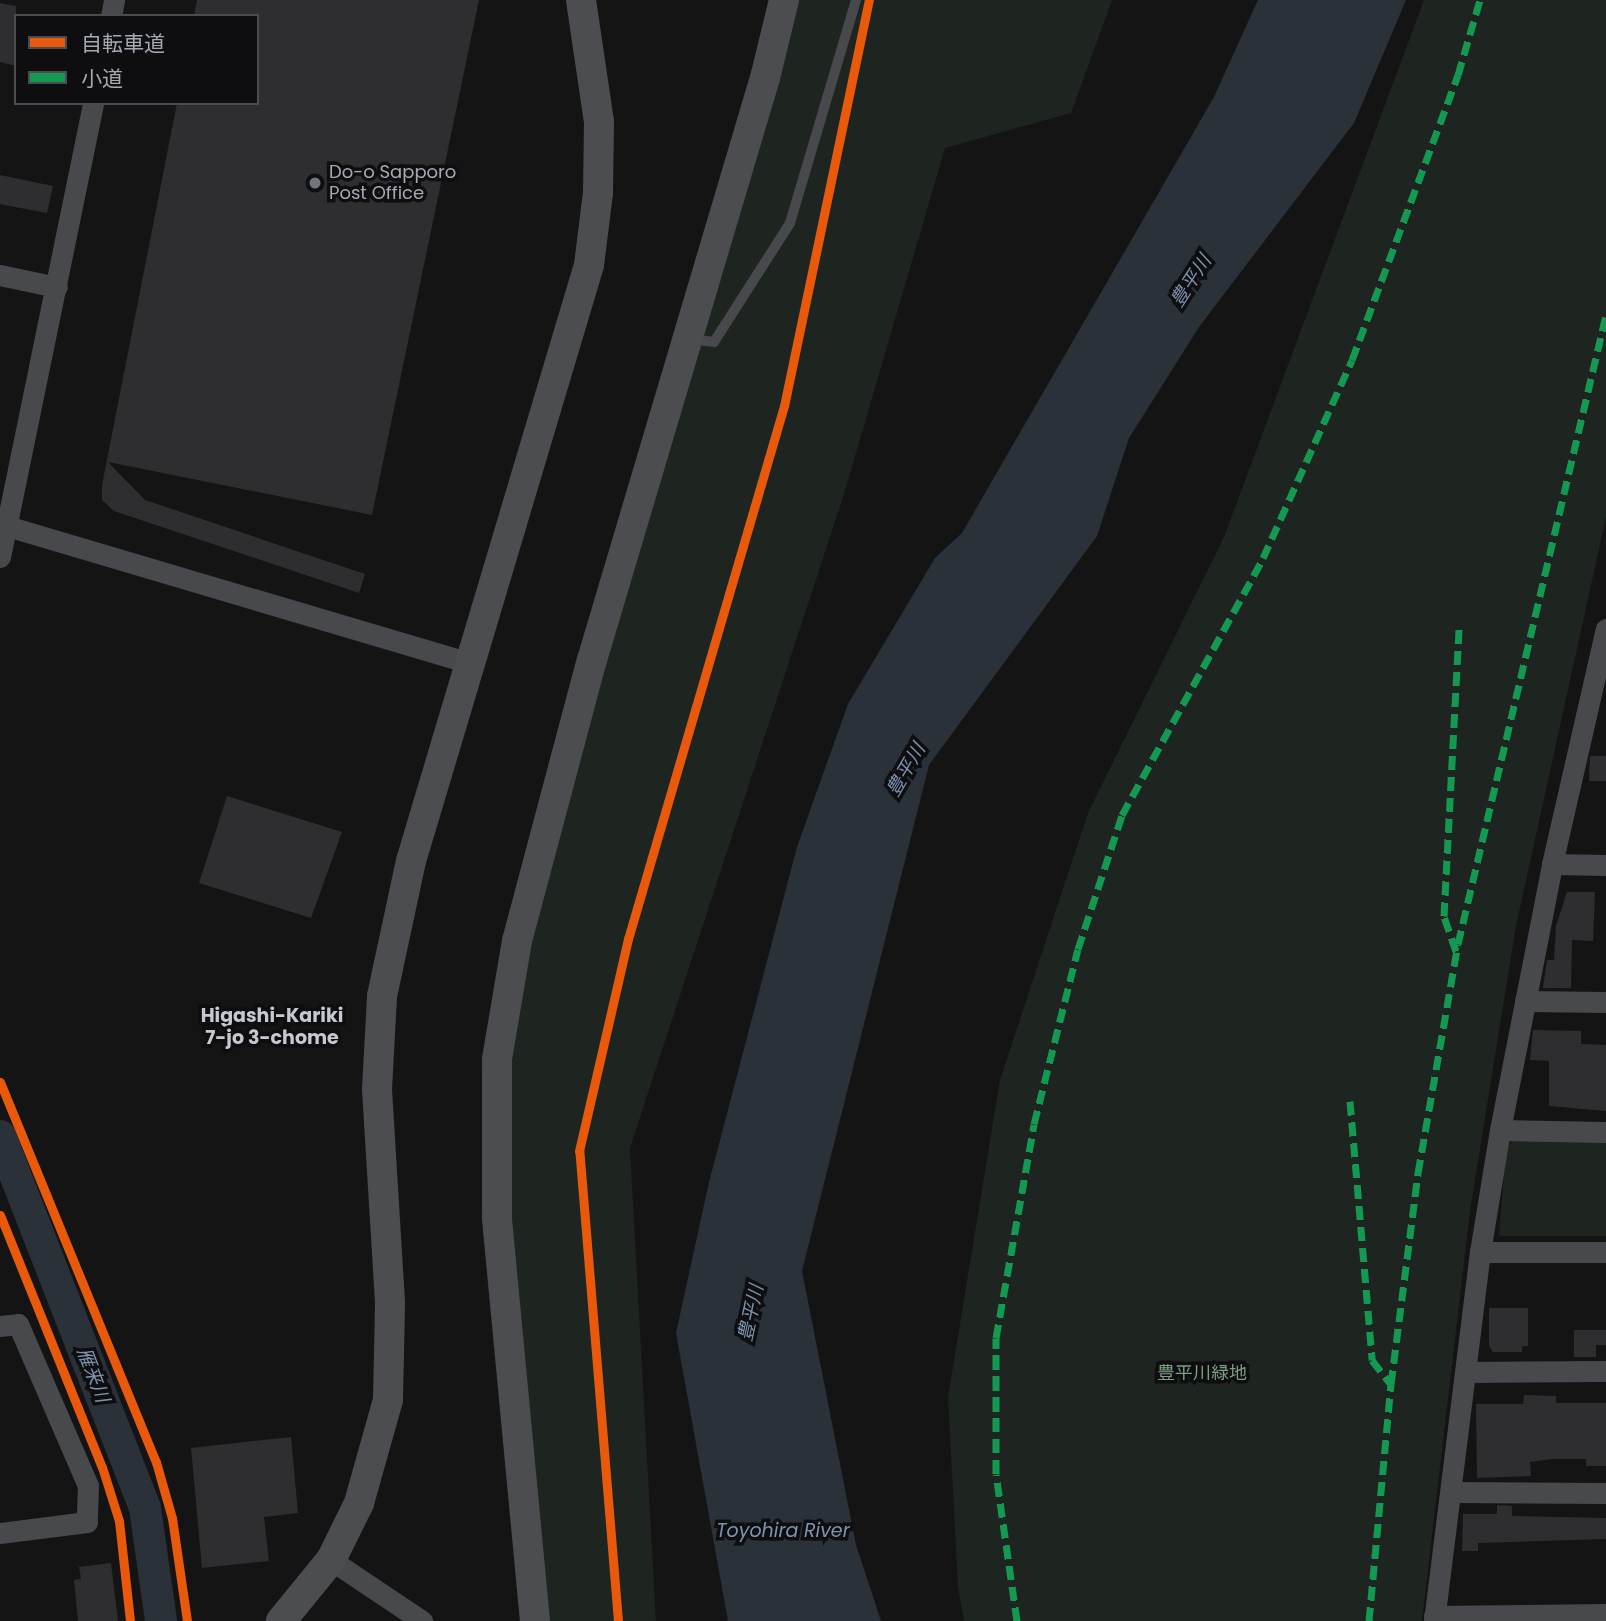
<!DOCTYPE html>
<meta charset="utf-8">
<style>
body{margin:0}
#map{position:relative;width:1606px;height:1621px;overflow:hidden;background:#141414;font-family:Poppins,"Noto Sans JP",sans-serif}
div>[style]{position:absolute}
.green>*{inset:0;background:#1e241f}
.water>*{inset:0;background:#2b3138}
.river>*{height:32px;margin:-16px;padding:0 16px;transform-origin:16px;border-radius:16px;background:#2b3138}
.building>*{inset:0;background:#2e2e30}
.lane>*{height:10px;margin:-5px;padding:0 5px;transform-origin:5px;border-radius:5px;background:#48494c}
.street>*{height:21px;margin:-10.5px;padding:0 10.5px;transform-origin:10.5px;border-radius:10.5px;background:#48494c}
.secondary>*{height:30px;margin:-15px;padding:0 15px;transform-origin:15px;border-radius:15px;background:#4c4d50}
.quiet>*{height:7px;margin-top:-3.5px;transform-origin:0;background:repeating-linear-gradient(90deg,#139951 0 14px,transparent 0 21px)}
.cycleway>*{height:9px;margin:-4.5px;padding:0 4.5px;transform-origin:4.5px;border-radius:4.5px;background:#e8590c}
.dots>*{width:19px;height:19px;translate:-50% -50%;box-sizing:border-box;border:4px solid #0e0e10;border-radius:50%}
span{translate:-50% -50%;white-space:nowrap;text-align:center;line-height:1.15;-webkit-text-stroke:7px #0e0e10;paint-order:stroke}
.poi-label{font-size:18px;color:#a5a9b4}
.left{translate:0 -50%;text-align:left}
.park-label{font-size:18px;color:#7d9e83}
.water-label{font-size:19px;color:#7e93ae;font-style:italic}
.neighbourhood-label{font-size:19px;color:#c6c8d0;font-weight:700}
.legend{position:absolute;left:14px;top:14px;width:245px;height:91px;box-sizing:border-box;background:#0e0e10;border:2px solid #4a4c52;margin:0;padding:9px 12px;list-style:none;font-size:21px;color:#a5a9b4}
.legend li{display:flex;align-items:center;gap:14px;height:35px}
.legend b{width:35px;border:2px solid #4a4c52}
</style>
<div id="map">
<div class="green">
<div style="clip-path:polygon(793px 0,1112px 0,1071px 113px,945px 148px,844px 494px,630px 1148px,656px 1621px,546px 1621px,510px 1254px,511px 1064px,540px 886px)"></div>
<div style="clip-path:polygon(1424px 0,1606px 0,1606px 517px,1516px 926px,1470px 1211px,1422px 1621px,964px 1621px,958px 1587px,948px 1397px,1000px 1080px,1088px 813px,1224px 537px)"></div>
<div style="clip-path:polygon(1513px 1141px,1606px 1142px,1606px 1236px,1499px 1236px,1506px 1147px)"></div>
</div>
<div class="water">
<div style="clip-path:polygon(1258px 0,1406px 0,1354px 123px,1199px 327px,1129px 438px,1097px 536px,929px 765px,802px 1271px,856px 1545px,881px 1621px,728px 1621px,676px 1333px,709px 1182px,797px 847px,848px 704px,935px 558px,962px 533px,1214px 97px)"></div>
</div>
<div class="river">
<div style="left:0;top:1136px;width:399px;rotate:68.7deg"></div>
<div style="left:145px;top:1508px;width:114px;rotate:81.9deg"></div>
</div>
<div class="building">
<div style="clip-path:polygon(197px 0,479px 0,372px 515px,108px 462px,145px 500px,365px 574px,359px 593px,114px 511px,102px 500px,102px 485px,177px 103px,257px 103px,257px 16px,194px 16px)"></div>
<div style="clip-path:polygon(0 3px,16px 6px,16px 66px,0 62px)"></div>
<div style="clip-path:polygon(0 175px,53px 186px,47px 213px,0 204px)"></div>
<div style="clip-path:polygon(1590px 756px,1606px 756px,1606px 781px,1589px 781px)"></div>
<div style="clip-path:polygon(227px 796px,342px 832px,311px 918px,199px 883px)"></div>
<div style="clip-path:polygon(1567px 892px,1595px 892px,1593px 941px,1572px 940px,1571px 988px,1543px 988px,1547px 960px,1554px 960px,1556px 926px)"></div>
<div style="clip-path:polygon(1533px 1030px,1581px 1031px,1581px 1044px,1606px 1045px,1606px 1111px,1549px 1106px,1549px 1061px,1530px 1060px)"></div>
<div style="clip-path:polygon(1489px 1308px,1528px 1308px,1528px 1346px,1522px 1346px,1522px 1352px,1493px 1352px,1489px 1346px)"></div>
<div style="clip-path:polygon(1574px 1330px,1606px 1330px,1606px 1345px,1596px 1345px,1596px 1357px,1574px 1357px)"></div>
<div style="clip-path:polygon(1524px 1395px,1556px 1396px,1556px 1403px,1606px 1403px,1606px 1466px,1586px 1466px,1586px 1459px,1552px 1459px,1530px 1462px,1531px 1476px,1477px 1478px,1476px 1404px,1523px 1404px)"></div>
<div style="clip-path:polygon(291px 1437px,298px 1513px,264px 1517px,269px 1561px,202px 1568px,191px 1448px)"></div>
<div style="clip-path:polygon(1497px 1505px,1512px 1506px,1512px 1516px,1606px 1518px,1606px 1539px,1478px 1543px,1478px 1551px,1462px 1551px,1463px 1514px,1497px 1514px)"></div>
<div style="clip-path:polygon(111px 1563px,118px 1621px,78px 1621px,74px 1580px,81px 1579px,79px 1567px)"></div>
</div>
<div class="lane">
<div style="left:689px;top:339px;width:25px;rotate:7deg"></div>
<div style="left:714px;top:342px;width:141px;rotate:-57.4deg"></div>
<div style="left:790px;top:223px;width:233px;rotate:-73.5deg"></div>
</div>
<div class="street">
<div style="left:111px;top:16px;width:16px;rotate:-79deg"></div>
<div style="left:0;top:275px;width:58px;rotate:11.9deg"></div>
<div style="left:7px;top:526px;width:483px;rotate:16.5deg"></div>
<div style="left:0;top:557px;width:463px;rotate:-78.4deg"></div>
<div style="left:1552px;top:864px;width:54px;rotate:1.1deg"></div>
<div style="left:1525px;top:1001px;width:81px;rotate:0.7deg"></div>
<div style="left:1500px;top:1130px;width:106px;rotate:1.1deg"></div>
<div style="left:1480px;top:1252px;width:126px"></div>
<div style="left:0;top:1326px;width:18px;rotate:-6deg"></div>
<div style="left:18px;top:1324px;width:176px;rotate:66.6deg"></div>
<div style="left:88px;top:1486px;width:36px;rotate:92deg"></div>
<div style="left:87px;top:1522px;width:88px;rotate:172.8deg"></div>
<div style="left:1466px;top:1372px;width:140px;rotate:-0.4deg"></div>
<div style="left:1452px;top:1492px;width:154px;rotate:0.4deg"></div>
<div style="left:331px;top:1560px;width:110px;rotate:33.8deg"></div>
<div style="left:1434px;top:1616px;width:172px;rotate:-0.7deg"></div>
<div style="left:1434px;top:1621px;width:372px;rotate:-82.9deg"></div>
<div style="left:1480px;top:1252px;width:124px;rotate:-80.7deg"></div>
<div style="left:1500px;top:1130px;width:271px;rotate:-78.9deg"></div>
<div style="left:1552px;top:864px;width:241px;rotate:-77.1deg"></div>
</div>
<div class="secondary">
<div style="left:281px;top:1621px;width:79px;rotate:-50.7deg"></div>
<div style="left:331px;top:1560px;width:64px;rotate:-63.8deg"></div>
<div style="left:359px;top:1503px;width:107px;rotate:-74.3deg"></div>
<div style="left:388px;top:1400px;width:98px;rotate:-88.8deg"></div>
<div style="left:390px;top:1302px;width:213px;rotate:-93.5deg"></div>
<div style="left:377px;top:1089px;width:93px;rotate:-86.9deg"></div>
<div style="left:382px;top:996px;width:138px;rotate:-77.9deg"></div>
<div style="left:411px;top:861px;width:622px;rotate:-73.37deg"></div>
<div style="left:589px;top:265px;width:73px;rotate:-82.9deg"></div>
<div style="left:598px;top:193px;width:71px;rotate:-89.2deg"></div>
<div style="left:599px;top:122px;width:123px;rotate:-98.4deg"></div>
<div style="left:535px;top:1621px;width:406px;rotate:-95.4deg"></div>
<div style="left:497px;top:1217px;width:158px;rotate:-90deg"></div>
<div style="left:497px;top:1059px;width:120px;rotate:-80.4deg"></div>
<div style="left:517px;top:941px;width:291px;rotate:-75.1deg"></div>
<div style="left:592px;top:660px;width:607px;rotate:-73.45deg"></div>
<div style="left:765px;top:78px;width:80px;rotate:-76.3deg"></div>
</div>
<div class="quiet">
<div style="left:1456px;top:951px;width:37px;rotate:-109deg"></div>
<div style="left:1444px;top:916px;width:288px;rotate:-87deg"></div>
<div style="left:1350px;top:1101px;width:260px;rotate:85.1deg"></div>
<div style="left:1372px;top:1360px;width:31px;rotate:52deg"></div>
<div style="left:1017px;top:1621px;width:148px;rotate:-98.1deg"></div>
<div style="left:996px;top:1474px;width:136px;rotate:-90deg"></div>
<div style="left:996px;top:1338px;width:217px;rotate:-79.9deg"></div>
<div style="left:1034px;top:1124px;width:180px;rotate:-75.9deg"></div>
<div style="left:1078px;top:949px;width:141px;rotate:-71.8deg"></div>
<div style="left:1122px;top:815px;width:293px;rotate:-61.2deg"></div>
<div style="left:1263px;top:558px;width:217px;rotate:-65.8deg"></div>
<div style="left:1352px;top:360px;width:304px;rotate:-69.6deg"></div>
<div style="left:1458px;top:75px;width:78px;rotate:-73.7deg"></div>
<div style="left:1369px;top:1621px;width:238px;rotate:-84.7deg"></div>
<div style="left:1391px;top:1384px;width:213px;rotate:-82.7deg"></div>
<div style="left:1418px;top:1173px;width:232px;rotate:-80.1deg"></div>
<div style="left:1458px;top:944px;width:646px;rotate:-76.76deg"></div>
</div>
<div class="cycleway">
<div style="left:0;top:1082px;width:411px;rotate:67.7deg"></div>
<div style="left:156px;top:1462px;width:58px;rotate:74.1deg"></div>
<div style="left:172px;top:1518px;width:104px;rotate:81.7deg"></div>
<div style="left:0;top:1215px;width:272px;rotate:68deg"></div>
<div style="left:102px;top:1467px;width:57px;rotate:72.5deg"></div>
<div style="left:119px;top:1521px;width:101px;rotate:83.7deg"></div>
<div style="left:618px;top:1621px;width:472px;rotate:-94.7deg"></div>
<div style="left:579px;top:1151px;width:218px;rotate:-77deg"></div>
<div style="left:628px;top:939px;width:555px;rotate:-73.69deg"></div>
<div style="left:784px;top:406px;width:415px;rotate:-78.2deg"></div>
</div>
<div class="dots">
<div style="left:315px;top:183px;background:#72757c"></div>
</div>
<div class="poi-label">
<span class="left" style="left:329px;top:183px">Do-o Sapporo<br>Post Office</span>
</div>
<div class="park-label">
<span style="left:1202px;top:1373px">豊平川緑地</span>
</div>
<div class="water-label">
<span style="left:1191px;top:281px;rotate:-57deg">豊平川</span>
<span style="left:906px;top:770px;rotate:-60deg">豊平川</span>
<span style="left:751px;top:1313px;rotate:-78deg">豊平川</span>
<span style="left:93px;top:1375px;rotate:69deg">雁来川</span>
<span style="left:783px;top:1531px">Toyohira River</span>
</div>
<div class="neighbourhood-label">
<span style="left:272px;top:1027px">Higashi-Kariki<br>7-jo 3-chome</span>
</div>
<ul class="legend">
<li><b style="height:9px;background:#e8590c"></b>自転車道</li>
<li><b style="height:9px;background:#139951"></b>小道</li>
</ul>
</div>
